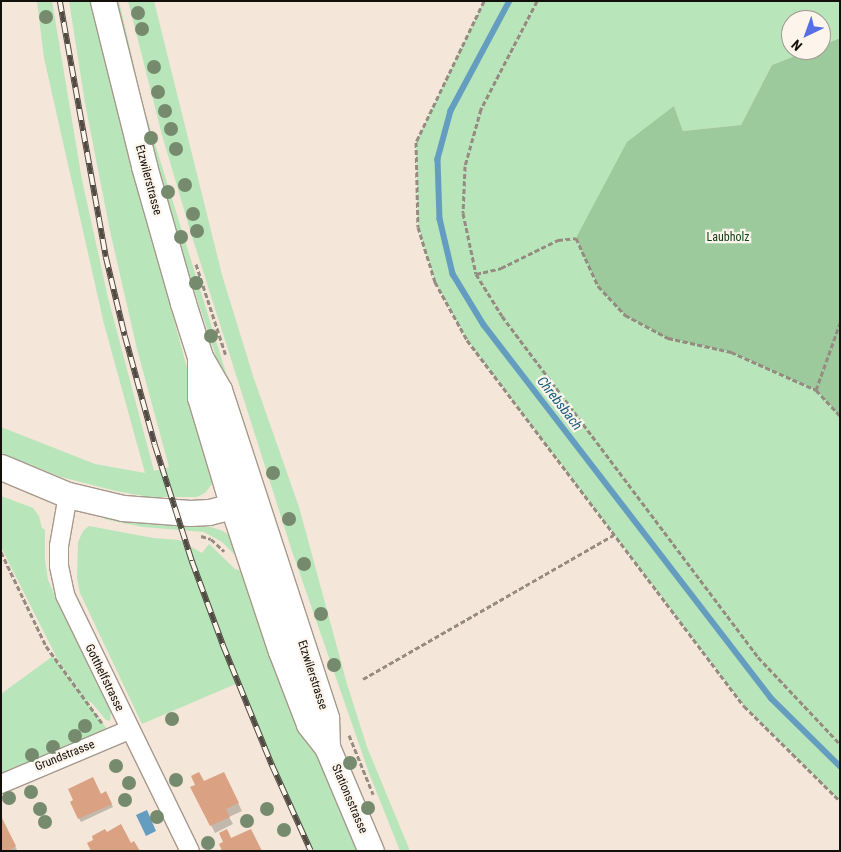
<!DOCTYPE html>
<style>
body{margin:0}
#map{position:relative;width:841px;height:852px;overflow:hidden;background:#f4e6d8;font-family:"Roboto Condensed",sans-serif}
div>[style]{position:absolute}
.green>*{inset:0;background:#b8e5b9}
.forest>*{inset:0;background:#9cca9d}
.water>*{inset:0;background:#649dc0}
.shadow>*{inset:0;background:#0003}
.stream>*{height:5.5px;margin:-2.75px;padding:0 2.75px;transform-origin:2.75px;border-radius:2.75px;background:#649dc0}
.building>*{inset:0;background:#daa183}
.path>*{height:3px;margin-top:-1.5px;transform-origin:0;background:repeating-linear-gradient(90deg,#958b81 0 5px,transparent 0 7.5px)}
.roads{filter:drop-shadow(1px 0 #a6998c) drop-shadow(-1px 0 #a6998c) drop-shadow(0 1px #a6998c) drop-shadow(0 -1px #a6998c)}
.minor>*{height:18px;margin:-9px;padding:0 9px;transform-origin:9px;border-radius:9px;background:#fff}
.secondary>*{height:25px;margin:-12.5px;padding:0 12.5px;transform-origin:12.5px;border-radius:12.5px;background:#fff}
.rail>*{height:5.5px;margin-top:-2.75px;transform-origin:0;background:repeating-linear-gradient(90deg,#fdf5ec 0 11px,#524b44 0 22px);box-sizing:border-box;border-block:1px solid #524b44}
.trees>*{width:14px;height:14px;margin:-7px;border-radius:50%;background:#768b6d}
span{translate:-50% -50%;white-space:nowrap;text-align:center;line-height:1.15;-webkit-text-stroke:4.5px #fdf5ec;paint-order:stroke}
.street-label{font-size:12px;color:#130f0a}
.park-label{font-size:12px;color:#0f4016}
.water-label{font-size:14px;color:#185d80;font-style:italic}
.frame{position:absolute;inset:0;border:2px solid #130f0a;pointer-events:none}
.north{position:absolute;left:781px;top:10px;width:50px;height:50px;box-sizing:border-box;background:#fdf5ec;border:1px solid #9f9992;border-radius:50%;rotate:222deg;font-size:14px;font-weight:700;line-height:20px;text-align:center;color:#130f0a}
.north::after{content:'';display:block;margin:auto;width:18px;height:22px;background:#566fe5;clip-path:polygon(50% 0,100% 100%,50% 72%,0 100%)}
</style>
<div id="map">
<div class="green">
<div style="clip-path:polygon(37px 1px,52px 1px,82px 180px,108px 298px,154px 471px,169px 467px,137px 349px,110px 231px,85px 103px,69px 1px,92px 1px,126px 140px,215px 473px,212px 484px,205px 493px,197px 497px,149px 497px,116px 491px,61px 477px,1px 453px,1px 427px,95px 464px,145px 473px,104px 324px,44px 58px)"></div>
<div style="clip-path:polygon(114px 1px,119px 1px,143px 105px,234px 399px,222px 375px,181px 250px,143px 121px)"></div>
<div style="clip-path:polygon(128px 1px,154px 1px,222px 275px,253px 376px,299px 507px,347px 684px,367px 747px,410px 851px,400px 851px,369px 773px,291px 548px,190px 230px,162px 135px)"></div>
<div style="clip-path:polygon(484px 1px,840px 1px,840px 38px,821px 46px,821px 20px,791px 20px,791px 50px,810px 50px,772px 65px,741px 125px,683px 131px,674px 106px,668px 338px,731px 352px,816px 390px,840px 416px,840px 801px,744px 706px,467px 340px,435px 282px,418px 227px,416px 142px)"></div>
<div style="clip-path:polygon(1px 496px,33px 508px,39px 516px,42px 528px,45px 530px,45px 560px,48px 580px,60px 608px,111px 711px,110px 721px,106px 720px,92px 703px,86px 700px,58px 660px,1px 547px)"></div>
<div style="clip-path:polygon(105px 517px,160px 525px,211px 527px,223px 531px,232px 538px,243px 557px,236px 556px,222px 542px,204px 532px,143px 527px,104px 519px)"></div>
<div style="clip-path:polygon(89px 526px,153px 538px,179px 540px,202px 553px,209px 544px,235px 569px,249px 573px,290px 694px,357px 851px,311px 851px,238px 683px,142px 724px,80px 593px,77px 578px,78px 542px,83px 531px)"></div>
<div style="clip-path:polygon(53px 656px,113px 737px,1px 784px,1px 694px)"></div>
</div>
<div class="forest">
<div style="clip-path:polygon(840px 38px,840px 416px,816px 390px,731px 352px,668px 338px,625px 315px,598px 286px,576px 238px,627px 142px,674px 106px,683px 131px,741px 125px,772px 65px,810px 50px,821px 50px,821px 46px)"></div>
</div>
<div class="water">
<div style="clip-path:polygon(147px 810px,156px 831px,146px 836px,136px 815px)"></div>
</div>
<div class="shadow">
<div style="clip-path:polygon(227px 780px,242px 811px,229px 817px,233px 824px,215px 833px,192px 788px,204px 783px)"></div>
<div style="clip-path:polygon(106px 793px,113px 807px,81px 822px,71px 803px)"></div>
<div style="clip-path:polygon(1px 818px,17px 850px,15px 851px,1px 851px)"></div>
</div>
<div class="stream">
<div style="left:510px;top:1px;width:125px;rotate:118.2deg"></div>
<div style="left:451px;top:111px;width:50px;rotate:105.2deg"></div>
<div style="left:438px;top:159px;width:60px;rotate:88.1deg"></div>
<div style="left:440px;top:219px;width:57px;rotate:76.7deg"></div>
<div style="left:453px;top:274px;width:60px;rotate:58.7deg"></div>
<div style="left:484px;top:325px;width:471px;rotate:52.4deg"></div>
<div style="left:771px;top:698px;width:97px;rotate:44.6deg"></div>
</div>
<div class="building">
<div style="clip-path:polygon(199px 772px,204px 781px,224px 772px,239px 803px,226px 809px,230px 817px,210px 826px,190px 787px,195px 785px,191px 776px)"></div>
<div style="clip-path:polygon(93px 777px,101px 794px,106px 791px,112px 804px,78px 819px,70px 802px,73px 800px,68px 789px)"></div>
<div style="clip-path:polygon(1px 816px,16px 846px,8px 851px,1px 851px)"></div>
<div style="clip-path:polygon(121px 824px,131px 843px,134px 841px,140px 851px,91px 851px,87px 843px,93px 840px,92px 836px,105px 829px,107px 832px)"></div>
<div style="clip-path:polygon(227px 829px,231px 838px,251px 829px,262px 851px,222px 851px,219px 844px,223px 842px,219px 833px)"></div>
</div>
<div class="path">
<div style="left:484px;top:1px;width:157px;rotate:115.7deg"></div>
<div style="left:416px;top:142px;width:85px;rotate:88.7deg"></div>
<div style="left:418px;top:227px;width:58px;rotate:72.8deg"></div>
<div style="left:435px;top:282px;width:66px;rotate:61.1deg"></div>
<div style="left:467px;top:340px;width:459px;rotate:52.9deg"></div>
<div style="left:744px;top:706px;width:135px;rotate:44.7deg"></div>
<div style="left:537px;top:1px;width:122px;rotate:117.4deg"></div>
<div style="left:481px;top:109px;width:59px;rotate:105.7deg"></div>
<div style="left:465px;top:166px;width:47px;rotate:92.4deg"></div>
<div style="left:463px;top:213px;width:62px;rotate:78deg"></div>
<div style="left:476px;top:274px;width:49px;rotate:58.2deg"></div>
<div style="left:502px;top:316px;width:426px;rotate:53.1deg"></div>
<div style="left:758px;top:657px;width:120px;rotate:46.7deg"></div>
<div style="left:196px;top:264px;width:97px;rotate:71.9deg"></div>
<div style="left:476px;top:274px;width:26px;rotate:-13deg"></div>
<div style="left:501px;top:268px;width:64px;rotate:-26.2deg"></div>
<div style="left:558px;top:240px;width:18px;rotate:-6deg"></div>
<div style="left:576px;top:238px;width:53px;rotate:65.4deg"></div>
<div style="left:598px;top:286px;width:40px;rotate:47deg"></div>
<div style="left:625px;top:315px;width:49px;rotate:28.1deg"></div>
<div style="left:668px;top:338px;width:65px;rotate:12.5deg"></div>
<div style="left:731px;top:352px;width:93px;rotate:24.1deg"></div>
<div style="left:816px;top:390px;width:35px;rotate:47deg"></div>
<div style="left:816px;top:390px;width:71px;rotate:-70.3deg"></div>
<div style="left:201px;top:536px;width:10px;rotate:17deg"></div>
<div style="left:211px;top:539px;width:18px;rotate:43deg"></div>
<div style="left:1px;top:552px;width:104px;rotate:64.4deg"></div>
<div style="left:46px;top:646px;width:95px;rotate:54deg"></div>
<div style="left:363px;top:679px;width:289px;rotate:-29.9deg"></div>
<div style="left:349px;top:735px;width:64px;rotate:67.9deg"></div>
</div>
<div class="roads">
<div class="minor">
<div style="left:68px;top:495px;width:52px;rotate:100deg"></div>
<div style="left:59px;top:546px;width:20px;rotate:90deg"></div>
<div style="left:59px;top:566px;width:30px;rotate:78deg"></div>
<div style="left:65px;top:595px;width:285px;rotate:64deg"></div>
<div style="left:1px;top:784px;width:139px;rotate:-22.9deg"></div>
</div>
<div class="secondary">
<div style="left:103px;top:1px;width:170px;rotate:76deg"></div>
<div style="left:144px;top:166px;width:142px;rotate:74.1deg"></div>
<div style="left:183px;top:303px;width:57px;rotate:72.5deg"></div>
<div style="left:200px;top:357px;width:38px;rotate:60deg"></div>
<div style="left:219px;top:390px;width:345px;rotate:71.9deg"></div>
<div style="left:326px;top:718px;width:29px;rotate:88deg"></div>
<div style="left:200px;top:358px;width:39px;rotate:90deg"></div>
<div style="left:200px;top:397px;width:115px;rotate:73.3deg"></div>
<div style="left:233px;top:507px;width:152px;rotate:71.6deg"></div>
<div style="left:281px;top:651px;width:78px;rotate:69deg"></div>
<div style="left:309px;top:724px;width:29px;rotate:52deg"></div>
<div style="left:327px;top:747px;width:113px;rotate:67.1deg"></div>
<div style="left:1px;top:467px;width:73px;rotate:22.7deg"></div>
<div style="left:68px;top:495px;width:57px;rotate:13.3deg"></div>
<div style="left:123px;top:508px;width:67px;rotate:4.3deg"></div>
<div style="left:190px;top:513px;width:19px;rotate:-3deg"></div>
<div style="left:209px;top:512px;width:40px;rotate:-14.4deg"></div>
</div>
</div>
<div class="rail">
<div style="left:60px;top:1px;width:260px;rotate:79.8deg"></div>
<div style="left:106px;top:257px;width:81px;rotate:76.5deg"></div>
<div style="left:125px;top:336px;width:113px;rotate:74.6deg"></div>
<div style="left:155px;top:445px;width:122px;rotate:72.3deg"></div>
<div style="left:192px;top:561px;width:90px;rotate:69.7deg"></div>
<div style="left:223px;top:645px;width:130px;rotate:67.8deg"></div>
<div style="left:272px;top:765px;width:94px;rotate:65.6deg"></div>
</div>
<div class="trees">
<div style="left:138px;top:13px"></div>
<div style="left:46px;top:17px"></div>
<div style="left:142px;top:29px"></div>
<div style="left:154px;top:67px"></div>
<div style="left:158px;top:92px"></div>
<div style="left:165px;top:111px"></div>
<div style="left:171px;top:129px"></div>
<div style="left:151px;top:138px"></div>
<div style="left:176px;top:149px"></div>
<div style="left:185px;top:185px"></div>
<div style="left:168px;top:192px"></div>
<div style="left:193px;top:214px"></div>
<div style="left:197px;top:231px"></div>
<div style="left:181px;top:237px"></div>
<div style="left:196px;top:283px"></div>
<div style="left:211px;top:336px"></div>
<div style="left:273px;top:473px"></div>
<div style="left:289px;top:519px"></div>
<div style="left:304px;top:564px"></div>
<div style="left:321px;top:614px"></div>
<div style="left:334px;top:665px"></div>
<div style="left:172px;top:719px"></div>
<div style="left:85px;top:726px"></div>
<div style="left:75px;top:736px"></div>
<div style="left:53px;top:747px"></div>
<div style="left:32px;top:755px"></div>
<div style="left:350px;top:763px"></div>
<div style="left:116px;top:766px"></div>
<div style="left:176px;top:780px"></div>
<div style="left:129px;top:783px"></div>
<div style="left:31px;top:792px"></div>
<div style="left:9px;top:798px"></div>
<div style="left:125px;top:800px"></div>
<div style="left:368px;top:808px"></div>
<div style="left:40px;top:809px"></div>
<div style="left:267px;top:809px"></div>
<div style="left:157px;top:817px"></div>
<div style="left:247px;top:821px"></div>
<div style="left:45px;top:822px"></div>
<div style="left:284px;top:830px"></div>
<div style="left:208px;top:843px"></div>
</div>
<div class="street-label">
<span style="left:148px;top:180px;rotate:75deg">Etzwilerstrasse</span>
<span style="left:312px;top:675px;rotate:72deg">Etzwilerstrasse</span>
<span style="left:104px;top:678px;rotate:64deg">Gotthelfstrasse</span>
<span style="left:65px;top:756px;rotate:-22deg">Grundstrasse</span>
<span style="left:349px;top:799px;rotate:67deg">Stationsstrasse</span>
</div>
<div class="park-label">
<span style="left:728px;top:238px">Laubholz</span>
</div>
<div class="water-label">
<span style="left:560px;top:403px;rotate:52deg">Chrebsbach</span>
</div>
<div class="frame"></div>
<div class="north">N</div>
</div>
